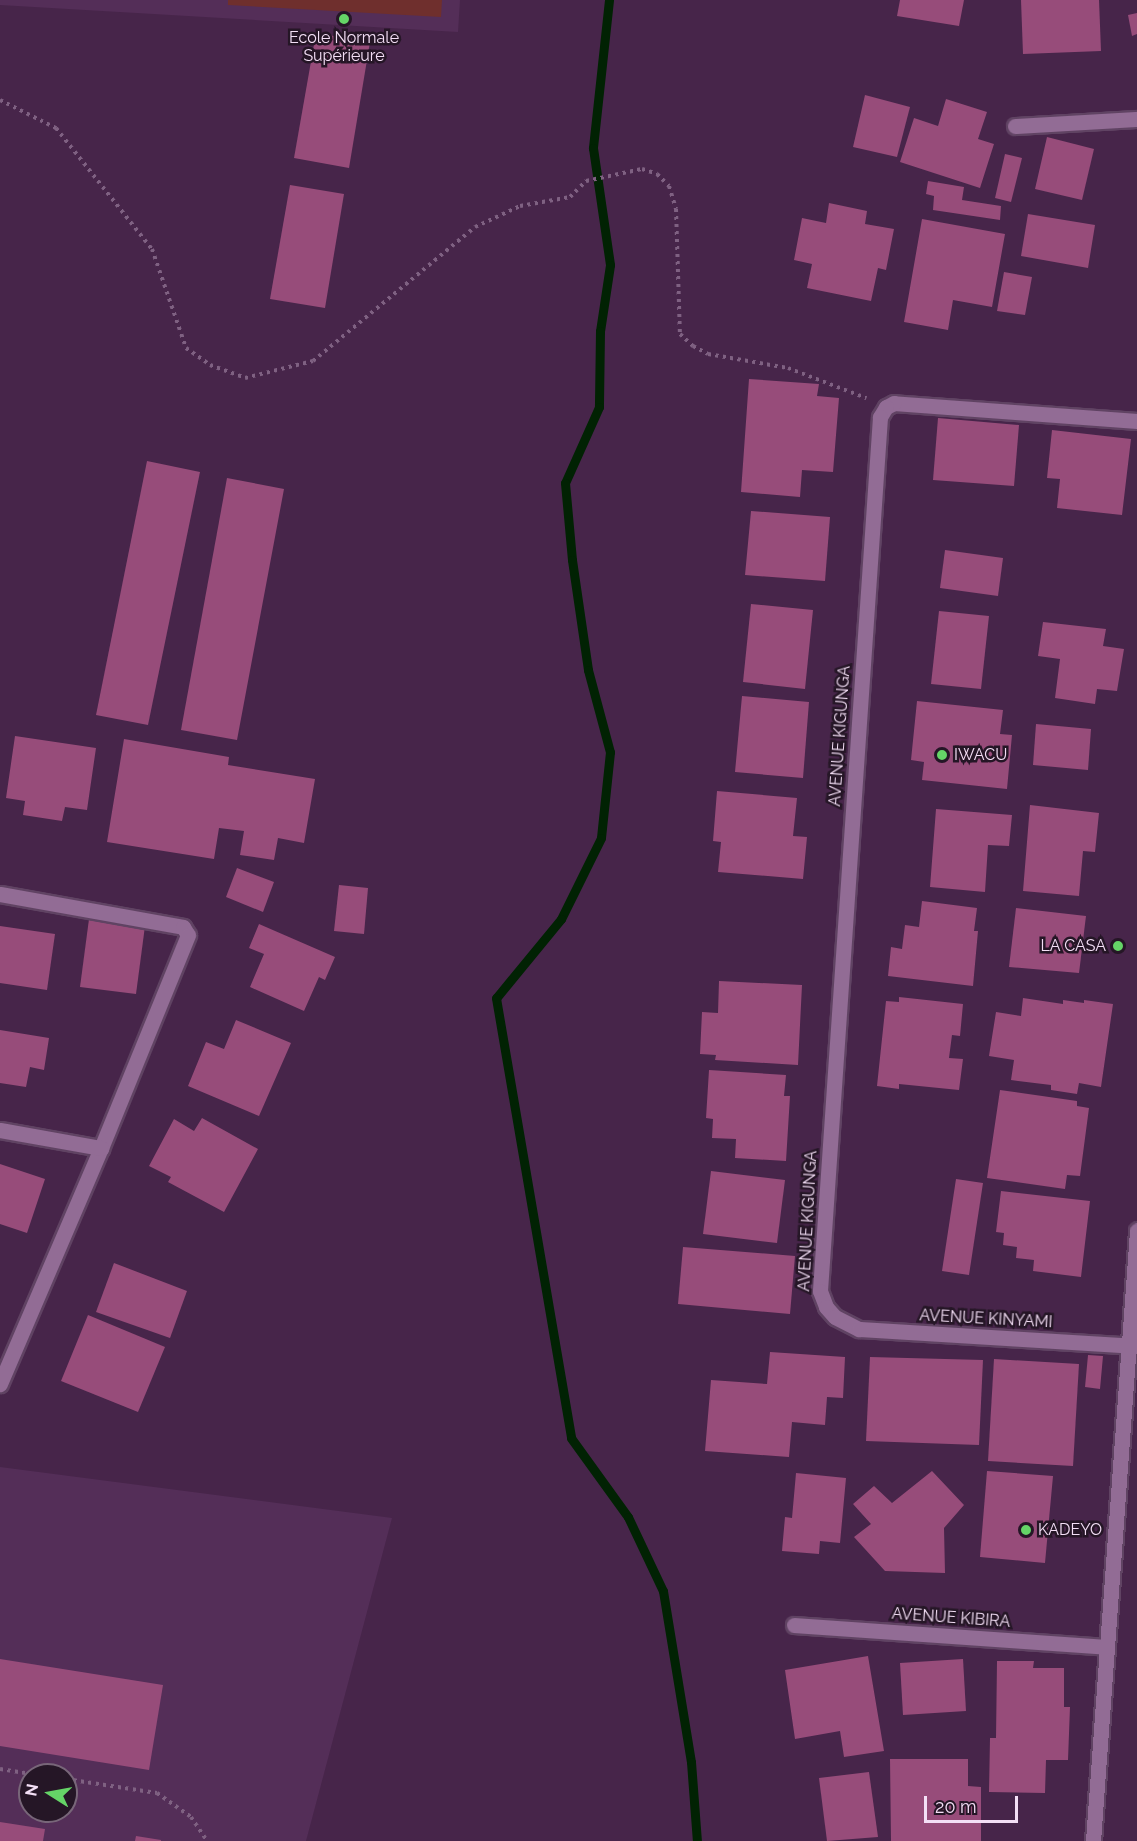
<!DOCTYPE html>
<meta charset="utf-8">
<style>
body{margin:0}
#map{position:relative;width:1137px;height:1841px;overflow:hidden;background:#47254a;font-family:Raleway,sans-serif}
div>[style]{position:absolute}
.built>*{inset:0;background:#542e58}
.green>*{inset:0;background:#6f2f2d}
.stream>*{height:9px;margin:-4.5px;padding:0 4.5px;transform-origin:4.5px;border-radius:4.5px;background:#012203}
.building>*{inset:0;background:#974c7a}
.path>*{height:4px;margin-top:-2px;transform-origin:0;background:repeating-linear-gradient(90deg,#7f6182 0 3px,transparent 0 7.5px)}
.roads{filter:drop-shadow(2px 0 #604363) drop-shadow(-2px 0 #604363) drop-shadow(0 2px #604363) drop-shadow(0 -2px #604363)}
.street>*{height:15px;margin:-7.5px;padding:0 7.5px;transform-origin:7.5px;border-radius:7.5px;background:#926c95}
.dots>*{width:16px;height:16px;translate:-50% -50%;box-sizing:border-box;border:3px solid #251626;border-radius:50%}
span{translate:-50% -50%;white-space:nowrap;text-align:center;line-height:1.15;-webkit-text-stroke:5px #251626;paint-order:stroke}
.poi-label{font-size:16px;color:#f4dff6}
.left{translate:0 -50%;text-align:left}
.right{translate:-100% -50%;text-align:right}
.street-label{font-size:16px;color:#f4dff6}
.north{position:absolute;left:18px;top:1763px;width:60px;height:60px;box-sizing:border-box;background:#251626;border:2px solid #786679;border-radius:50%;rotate:281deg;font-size:16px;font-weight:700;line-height:24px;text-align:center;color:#f4dff6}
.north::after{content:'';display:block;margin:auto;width:21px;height:27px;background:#65d467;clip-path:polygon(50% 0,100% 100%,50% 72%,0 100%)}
.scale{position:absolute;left:924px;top:1796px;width:94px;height:27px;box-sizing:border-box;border:3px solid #f4dff6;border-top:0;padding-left:8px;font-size:18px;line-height:21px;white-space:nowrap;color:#f4dff6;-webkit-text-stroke:4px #251626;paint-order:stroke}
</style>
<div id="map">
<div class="built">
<div style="clip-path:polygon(0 0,460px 0,458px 32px,0 5px)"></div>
<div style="clip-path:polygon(evenodd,0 1467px,392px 1518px,306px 1841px,0 1841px,0 1467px,30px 1775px,66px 1775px,66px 1811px,30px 1811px,30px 1775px)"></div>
</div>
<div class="green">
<div style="clip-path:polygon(228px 0,442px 0,441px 17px,228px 5px)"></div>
</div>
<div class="stream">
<div style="left:609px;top:0;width:149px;rotate:96.2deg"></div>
<div style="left:593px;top:148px;width:118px;rotate:81.7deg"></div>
<div style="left:610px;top:265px;width:67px;rotate:98.6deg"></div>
<div style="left:600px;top:331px;width:76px;rotate:90.8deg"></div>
<div style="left:599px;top:407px;width:83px;rotate:114.1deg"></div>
<div style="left:565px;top:483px;width:77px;rotate:84.8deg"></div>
<div style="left:572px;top:560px;width:111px;rotate:81.7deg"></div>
<div style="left:588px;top:670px;width:85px;rotate:75deg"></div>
<div style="left:610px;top:752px;width:86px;rotate:96deg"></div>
<div style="left:601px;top:838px;width:90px;rotate:116.3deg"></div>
<div style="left:561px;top:919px;width:102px;rotate:129.4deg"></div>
<div style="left:496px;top:998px;width:446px;rotate:80.3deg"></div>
<div style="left:571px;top:1438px;width:97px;rotate:54.2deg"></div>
<div style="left:628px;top:1517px;width:82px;rotate:64.7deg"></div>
<div style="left:663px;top:1591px;width:173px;rotate:80.7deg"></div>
<div style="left:691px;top:1762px;width:79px;rotate:85.7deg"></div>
</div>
<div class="building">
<div style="clip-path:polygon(900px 0,964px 0,959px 26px,897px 16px)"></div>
<div style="clip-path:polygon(1021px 0,1099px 0,1101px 51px,1023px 54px)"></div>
<div style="clip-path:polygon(1137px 13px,1137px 34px,1132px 36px,1128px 15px)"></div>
<div style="clip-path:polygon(316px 33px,370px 42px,349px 168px,294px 158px)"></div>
<div style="clip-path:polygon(865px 95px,910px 107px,897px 157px,853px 147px)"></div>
<div style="clip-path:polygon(946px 99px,987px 112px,978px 139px,994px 144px,980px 188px,900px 162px,914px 118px,938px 126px)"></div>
<div style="clip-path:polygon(1047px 137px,1094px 149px,1082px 200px,1035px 189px)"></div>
<div style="clip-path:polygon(1005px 154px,1022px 158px,1011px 202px,995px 198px)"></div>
<div style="clip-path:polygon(928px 181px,964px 187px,962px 200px,1001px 206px,1000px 220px,933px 210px,934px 196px,926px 194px)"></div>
<div style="clip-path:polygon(290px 185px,344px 194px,325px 308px,270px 299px)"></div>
<div style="clip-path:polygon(829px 203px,867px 211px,865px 224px,894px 229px,886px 270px,878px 268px,871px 301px,807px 288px,812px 264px,794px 260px,802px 218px,826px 223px)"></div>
<div style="clip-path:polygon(1028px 214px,1095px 225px,1088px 268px,1021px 256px)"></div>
<div style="clip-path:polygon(922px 219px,1005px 234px,992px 307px,953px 300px,948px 330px,904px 322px)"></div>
<div style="clip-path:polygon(1004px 272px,1032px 277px,1025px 315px,997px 311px)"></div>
<div style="clip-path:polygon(749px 379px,819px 384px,817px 396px,839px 398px,833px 472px,802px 470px,800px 497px,741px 492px)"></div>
<div style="clip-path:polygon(938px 418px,1019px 425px,1014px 486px,933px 480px)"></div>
<div style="clip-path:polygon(1052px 430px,1131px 439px,1122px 515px,1057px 508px,1060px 479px,1047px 478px)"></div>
<div style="clip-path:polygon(147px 461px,200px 472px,148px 725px,96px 715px)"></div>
<div style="clip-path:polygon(227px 478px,284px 489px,237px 740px,181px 730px)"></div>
<div style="clip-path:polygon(751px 511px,830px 517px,825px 581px,745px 575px)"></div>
<div style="clip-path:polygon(945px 550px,1003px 558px,998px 596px,940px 588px)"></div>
<div style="clip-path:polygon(751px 604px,813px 610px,805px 689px,743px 682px)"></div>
<div style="clip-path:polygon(939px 611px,989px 616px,981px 689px,931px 684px)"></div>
<div style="clip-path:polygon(1043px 622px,1106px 629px,1103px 646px,1124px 649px,1117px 691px,1097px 689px,1095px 704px,1055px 698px,1060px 659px,1038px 656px)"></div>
<div style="clip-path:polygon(742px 696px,809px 702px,803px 778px,735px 772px)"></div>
<div style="clip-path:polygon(917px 701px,1003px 710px,1000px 734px,1012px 735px,1007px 789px,922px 780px,924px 762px,911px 760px)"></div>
<div style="clip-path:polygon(1036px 724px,1091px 729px,1088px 770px,1033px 765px)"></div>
<div style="clip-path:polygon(15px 736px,96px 748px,87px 810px,65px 807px,62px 821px,23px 815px,25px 801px,6px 798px)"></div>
<div style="clip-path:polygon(124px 739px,229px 757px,228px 765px,315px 779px,304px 843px,278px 838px,274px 860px,240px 855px,244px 831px,219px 828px,214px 859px,107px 842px)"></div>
<div style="clip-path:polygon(717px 791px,797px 798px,793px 836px,807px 837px,803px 879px,718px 872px,721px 842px,713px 841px)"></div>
<div style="clip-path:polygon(1030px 805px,1099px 813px,1095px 852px,1083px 851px,1079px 896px,1023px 891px)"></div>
<div style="clip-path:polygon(936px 809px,1012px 815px,1009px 846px,988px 845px,985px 892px,930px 887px)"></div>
<div style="clip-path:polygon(237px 868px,274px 882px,263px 912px,226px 897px)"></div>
<div style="clip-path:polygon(339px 885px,368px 888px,364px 934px,334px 931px)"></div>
<div style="clip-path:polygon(922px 901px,977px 908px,974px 931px,978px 931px,973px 986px,888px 976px,891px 947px,902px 949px,905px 925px,919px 927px)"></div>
<div style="clip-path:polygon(1016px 908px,1086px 916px,1079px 973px,1009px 967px)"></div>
<div style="clip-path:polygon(89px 919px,145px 926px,136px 994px,80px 987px)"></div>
<div style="clip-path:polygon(259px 924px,335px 957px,325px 980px,319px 977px,304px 1011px,250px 987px,264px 954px,249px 948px)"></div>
<div style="clip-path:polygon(0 926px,55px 934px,47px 990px,0 983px)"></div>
<div style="clip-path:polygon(719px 981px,802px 985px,798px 1065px,715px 1060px,716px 1055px,700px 1054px,702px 1012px,718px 1013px)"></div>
<div style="clip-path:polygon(899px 997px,963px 1004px,960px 1036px,952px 1035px,949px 1058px,963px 1059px,959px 1090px,899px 1084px,899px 1089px,877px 1086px,886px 1001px,899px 1002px)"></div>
<div style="clip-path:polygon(1023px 998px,1063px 1004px,1063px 1000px,1084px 1003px,1084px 1000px,1113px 1004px,1101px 1087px,1079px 1083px,1077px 1094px,1051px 1090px,1051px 1085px,1011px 1080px,1014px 1060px,989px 1056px,996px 1012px,1021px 1016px)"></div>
<div style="clip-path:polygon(236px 1020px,291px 1043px,259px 1116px,188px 1086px,206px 1042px,224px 1049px)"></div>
<div style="clip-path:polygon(0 1030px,49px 1038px,44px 1070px,30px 1067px,26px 1087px,0 1083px)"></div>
<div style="clip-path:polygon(709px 1070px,786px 1075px,784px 1096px,790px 1096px,786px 1161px,735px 1158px,736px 1139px,712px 1138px,713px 1119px,706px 1118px)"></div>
<div style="clip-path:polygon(1000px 1090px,1077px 1101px,1077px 1106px,1089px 1108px,1080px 1176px,1067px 1175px,1065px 1189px,987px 1178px)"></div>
<div style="clip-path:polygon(202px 1118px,258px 1149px,224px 1212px,168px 1182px,171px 1177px,149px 1166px,174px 1119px,194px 1131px)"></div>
<div style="clip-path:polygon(0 1164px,45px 1179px,27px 1233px,0 1224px)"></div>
<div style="clip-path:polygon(711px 1171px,785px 1180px,777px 1243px,703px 1234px)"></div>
<div style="clip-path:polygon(956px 1179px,983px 1183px,969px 1275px,942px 1271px)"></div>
<div style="clip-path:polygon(1001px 1191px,1090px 1201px,1081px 1277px,1033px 1271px,1034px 1260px,1016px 1258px,1017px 1247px,1003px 1245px,1004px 1233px,996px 1232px)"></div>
<div style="clip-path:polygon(683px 1247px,795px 1256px,790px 1314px,678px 1304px)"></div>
<div style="clip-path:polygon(114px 1263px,187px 1291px,170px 1338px,96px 1312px)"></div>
<div style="clip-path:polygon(88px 1315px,165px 1347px,138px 1412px,61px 1381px)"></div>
<div style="clip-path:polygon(770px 1352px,845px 1357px,843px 1398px,827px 1397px,825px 1425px,792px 1422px,789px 1457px,705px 1451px,711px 1380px,767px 1384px)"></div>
<div style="clip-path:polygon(1088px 1355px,1103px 1356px,1100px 1389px,1085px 1387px)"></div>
<div style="clip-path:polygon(870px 1357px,983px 1360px,979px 1445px,866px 1441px)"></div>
<div style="clip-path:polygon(994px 1359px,1079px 1364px,1073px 1466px,988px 1461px)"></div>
<div style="clip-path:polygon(932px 1471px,964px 1505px,944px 1528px,945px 1573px,885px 1571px,854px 1537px,871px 1524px,853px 1504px,874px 1486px,892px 1503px)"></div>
<div style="clip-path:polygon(987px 1471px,1053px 1476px,1045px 1563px,980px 1557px)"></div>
<div style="clip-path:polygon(796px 1473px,846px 1478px,840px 1543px,820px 1541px,819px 1554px,782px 1551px,785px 1517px,792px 1518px)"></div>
<div style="clip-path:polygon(868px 1656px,884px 1751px,844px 1757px,840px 1731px,795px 1739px,785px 1670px)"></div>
<div style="clip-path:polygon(0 1659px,163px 1685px,149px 1770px,0 1746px)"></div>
<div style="clip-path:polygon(963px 1659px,966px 1711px,903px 1715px,900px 1663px)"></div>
<div style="clip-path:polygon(997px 1661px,1034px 1661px,1033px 1668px,1064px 1668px,1064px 1707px,1070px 1707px,1068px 1760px,1046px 1760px,1045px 1793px,989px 1792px,990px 1738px,996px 1738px)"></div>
<div style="clip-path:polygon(890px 1759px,968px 1759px,968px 1786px,981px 1787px,981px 1841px,891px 1841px)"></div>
<div style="clip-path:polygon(869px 1772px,878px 1837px,827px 1841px,819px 1778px)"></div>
<div style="clip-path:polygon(0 1822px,45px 1829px,43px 1841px,0 1841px)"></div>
<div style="clip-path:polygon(136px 1836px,161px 1840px,161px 1841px,135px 1841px)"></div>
</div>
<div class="path">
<div style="left:0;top:100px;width:63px;rotate:26.6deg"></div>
<div style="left:56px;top:128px;width:154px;rotate:51.6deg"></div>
<div style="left:152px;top:249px;width:105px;rotate:71deg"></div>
<div style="left:186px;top:348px;width:29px;rotate:35deg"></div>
<div style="left:210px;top:365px;width:37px;rotate:20deg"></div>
<div style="left:245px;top:378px;width:70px;rotate:-14deg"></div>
<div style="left:313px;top:361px;width:210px;rotate:-39.6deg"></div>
<div style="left:475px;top:227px;width:50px;rotate:-25deg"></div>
<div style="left:520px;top:206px;width:51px;rotate:-10.2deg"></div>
<div style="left:570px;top:197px;width:23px;rotate:-45deg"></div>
<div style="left:586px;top:181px;width:57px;rotate:-12.1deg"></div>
<div style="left:642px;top:169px;width:16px;rotate:18deg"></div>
<div style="left:657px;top:174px;width:17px;rotate:45deg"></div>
<div style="left:669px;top:186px;width:24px;rotate:73deg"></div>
<div style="left:676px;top:209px;width:125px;rotate:88.2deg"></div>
<div style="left:680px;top:334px;width:18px;rotate:43deg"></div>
<div style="left:693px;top:346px;width:17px;rotate:28deg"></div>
<div style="left:708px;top:354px;width:81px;rotate:9.9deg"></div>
<div style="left:788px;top:368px;width:84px;rotate:21deg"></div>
<div style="left:0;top:1769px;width:38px;rotate:9deg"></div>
<div style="left:66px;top:1779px;width:92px;rotate:8.7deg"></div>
<div style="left:157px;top:1793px;width:42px;rotate:35.2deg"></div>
<div style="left:191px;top:1817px;width:29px;rotate:56deg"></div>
</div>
<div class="roads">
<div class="street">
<div style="left:1015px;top:126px;width:122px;rotate:-3.3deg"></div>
<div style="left:1137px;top:421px;width:244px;rotate:-175.8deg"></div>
<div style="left:894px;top:403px;width:9px;rotate:153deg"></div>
<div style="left:886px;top:407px;width:12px;rotate:121deg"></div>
<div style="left:880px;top:417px;width:876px;rotate:93.93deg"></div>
<div style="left:820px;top:1291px;width:17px;rotate:69deg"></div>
<div style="left:826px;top:1307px;width:13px;rotate:48deg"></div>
<div style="left:835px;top:1317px;width:27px;rotate:27deg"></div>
<div style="left:859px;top:1329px;width:279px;rotate:3.5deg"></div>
<div style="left:0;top:894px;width:186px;rotate:10.2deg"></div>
<div style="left:183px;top:927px;width:9px;rotate:58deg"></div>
<div style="left:188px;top:935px;width:230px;rotate:112.2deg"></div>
<div style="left:101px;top:1148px;width:257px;rotate:113.2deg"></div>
<div style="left:0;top:1130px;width:103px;rotate:10.1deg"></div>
<div style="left:794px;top:1625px;width:313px;rotate:4deg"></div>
<div style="left:1093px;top:1841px;width:612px;rotate:-85.87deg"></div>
</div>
</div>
<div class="dots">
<div style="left:344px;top:19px;background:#65d467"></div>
<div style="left:942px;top:755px;background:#65d467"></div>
<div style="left:1118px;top:946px;background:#65d467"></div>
<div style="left:1026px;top:1530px;background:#65d467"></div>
</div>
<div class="poi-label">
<span style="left:344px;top:47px">Ecole Normale<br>Supérieure</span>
<span class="left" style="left:954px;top:755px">IWACU</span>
<span class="right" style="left:1106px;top:946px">LA CASA</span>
<span class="left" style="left:1038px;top:1530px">KADEYO</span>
</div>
<div class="street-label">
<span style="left:840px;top:736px;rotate:-86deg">AVENUE KIGUNGA</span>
<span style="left:808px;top:1221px;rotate:-87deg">AVENUE KIGUNGA</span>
<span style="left:986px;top:1319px;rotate:3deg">AVENUE KINYAMI</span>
<span style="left:951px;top:1618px;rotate:4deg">AVENUE KIBIRA</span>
</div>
<div class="north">N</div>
<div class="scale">20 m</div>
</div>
